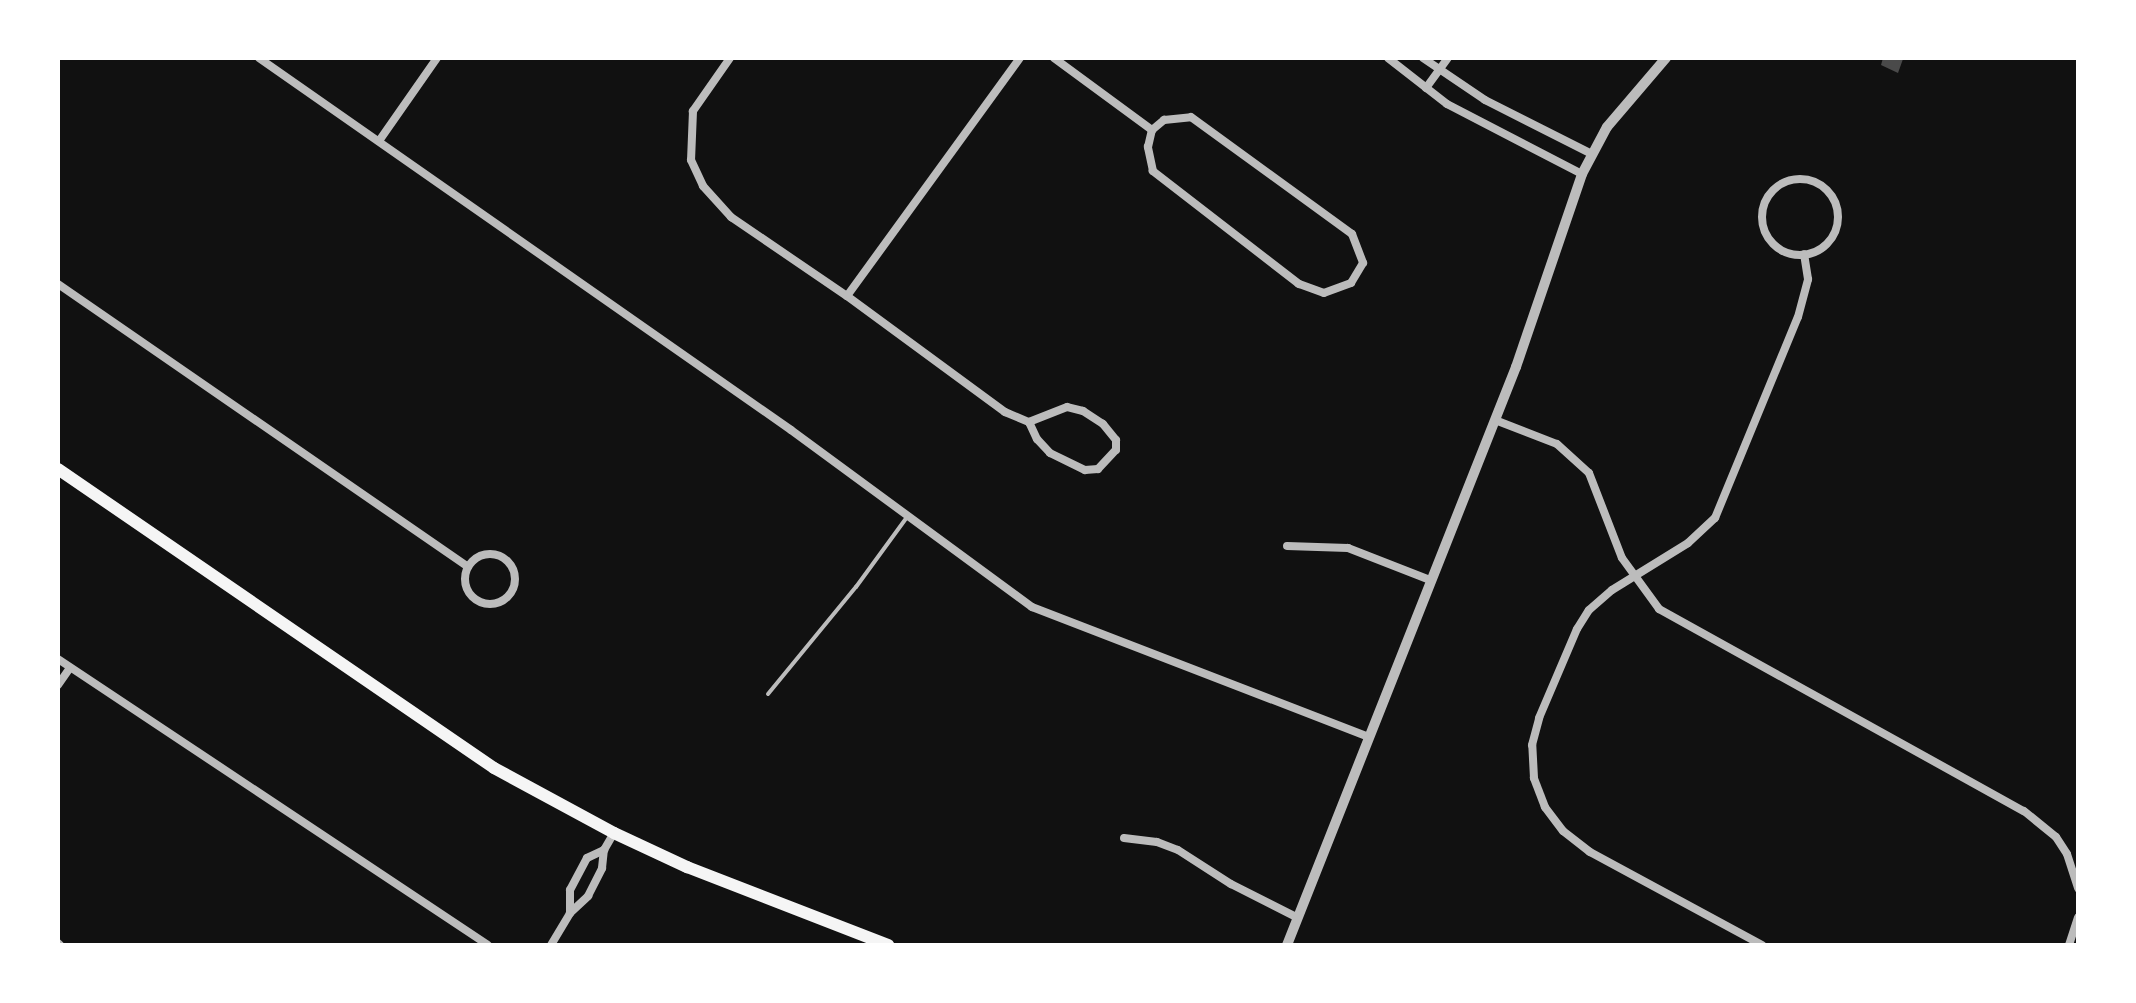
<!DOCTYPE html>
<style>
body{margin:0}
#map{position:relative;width:2136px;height:1003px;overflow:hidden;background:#111;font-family:Quicksand,sans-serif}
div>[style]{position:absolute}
.building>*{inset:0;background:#4a4a4a}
.service>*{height:4px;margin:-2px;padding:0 2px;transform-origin:2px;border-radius:2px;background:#bcbcbc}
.minor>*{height:8px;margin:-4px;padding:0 4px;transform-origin:4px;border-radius:4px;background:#bcbcbc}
.minor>.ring{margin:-4px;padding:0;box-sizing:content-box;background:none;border:8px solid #bcbcbc;border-radius:50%}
.tertiary>*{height:10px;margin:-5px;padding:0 5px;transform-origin:5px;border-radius:5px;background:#bcbcbc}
.secondary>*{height:12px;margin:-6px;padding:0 6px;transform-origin:6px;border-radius:6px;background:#f5f5f5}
span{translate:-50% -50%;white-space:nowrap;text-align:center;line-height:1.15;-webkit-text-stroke:6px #fff;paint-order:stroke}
.frame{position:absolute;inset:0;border:60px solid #fff;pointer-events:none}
</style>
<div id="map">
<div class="building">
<div style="clip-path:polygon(1883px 58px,1903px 59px,1898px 73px,1881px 65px)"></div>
</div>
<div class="service">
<div style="left:768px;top:694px;width:139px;rotate:-50.6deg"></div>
<div style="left:856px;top:587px;width:87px;rotate:-53.9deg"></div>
</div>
<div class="minor">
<div style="left:259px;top:58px;width:649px;rotate:34.96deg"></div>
<div style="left:791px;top:430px;width:299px;rotate:36.3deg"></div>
<div style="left:1032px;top:607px;width:361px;rotate:21.1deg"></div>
<div style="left:730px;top:58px;width:65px;rotate:124.9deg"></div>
<div style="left:693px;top:111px;width:49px;rotate:92.3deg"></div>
<div style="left:691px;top:160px;width:29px;rotate:65deg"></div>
<div style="left:703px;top:186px;width:42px;rotate:47.9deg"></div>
<div style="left:731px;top:217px;width:140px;rotate:34.3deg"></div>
<div style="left:847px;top:296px;width:196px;rotate:36.3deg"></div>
<div style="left:1005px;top:412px;width:26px;rotate:23deg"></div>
<div style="left:1029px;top:422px;width:19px;rotate:65deg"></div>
<div style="left:1037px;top:439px;width:19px;rotate:47deg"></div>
<div style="left:1050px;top:453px;width:39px;rotate:26deg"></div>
<div style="left:1085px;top:470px;width:13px;rotate:-4deg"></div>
<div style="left:1098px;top:469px;width:26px;rotate:-47deg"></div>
<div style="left:1116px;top:450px;width:10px;rotate:-90deg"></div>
<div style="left:1116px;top:440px;width:21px;rotate:-129deg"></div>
<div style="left:1103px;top:424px;width:24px;rotate:-147deg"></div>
<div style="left:1083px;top:411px;width:16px;rotate:-166deg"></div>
<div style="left:1067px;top:407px;width:41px;rotate:158.5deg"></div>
<div style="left:1054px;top:58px;width:122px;rotate:36.3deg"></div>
<div style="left:1388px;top:58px;width:75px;rotate:37.9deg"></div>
<div style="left:1447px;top:104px;width:152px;rotate:27.4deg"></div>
<div style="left:1423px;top:58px;width:75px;rotate:34.1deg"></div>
<div style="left:1485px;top:100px;width:120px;rotate:26.8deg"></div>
<div style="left:1426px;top:88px;width:37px;rotate:-54deg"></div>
<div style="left:1191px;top:117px;width:199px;rotate:36deg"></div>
<div style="left:1352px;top:234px;width:31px;rotate:69deg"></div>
<div style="left:1363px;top:263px;width:23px;rotate:121deg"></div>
<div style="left:1351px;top:283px;width:29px;rotate:160deg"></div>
<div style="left:1324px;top:293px;width:27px;rotate:-160deg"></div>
<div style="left:1299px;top:284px;width:185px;rotate:-142.3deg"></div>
<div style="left:1153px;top:171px;width:25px;rotate:-102deg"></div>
<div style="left:1148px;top:147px;width:17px;rotate:-77deg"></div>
<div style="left:1152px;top:130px;width:16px;rotate:-40deg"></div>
<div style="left:1164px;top:120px;width:27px;rotate:-6deg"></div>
<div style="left:379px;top:141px;width:101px;rotate:-55.1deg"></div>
<div class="ring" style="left:1762px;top:179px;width:68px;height:68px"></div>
<div style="left:58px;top:284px;width:498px;rotate:34.6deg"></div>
<div style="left:847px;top:296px;width:294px;rotate:-54deg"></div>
<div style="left:1495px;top:420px;width:66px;rotate:21.2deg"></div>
<div style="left:1557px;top:444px;width:43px;rotate:42.2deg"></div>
<div style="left:1589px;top:473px;width:91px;rotate:68.8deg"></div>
<div style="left:1622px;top:558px;width:63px;rotate:54deg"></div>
<div style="left:1659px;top:609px;width:417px;rotate:29deg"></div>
<div style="left:2024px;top:811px;width:41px;rotate:39.1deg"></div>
<div style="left:2056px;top:837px;width:20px;rotate:57deg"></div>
<div style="left:2067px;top:854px;width:36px;rotate:72deg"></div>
<div style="left:1287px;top:546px;width:61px;rotate:1.9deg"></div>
<div style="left:1348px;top:548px;width:88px;rotate:21.3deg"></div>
<div class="ring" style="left:465px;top:554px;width:42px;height:42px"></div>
<div style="left:58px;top:659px;width:516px;rotate:33.63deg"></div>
<div style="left:58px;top:685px;width:21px;rotate:-55deg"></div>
<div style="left:1124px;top:838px;width:33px;rotate:7deg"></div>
<div style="left:1157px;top:842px;width:22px;rotate:21deg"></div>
<div style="left:1178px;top:850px;width:63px;rotate:32.7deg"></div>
<div style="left:1231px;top:884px;width:75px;rotate:26.9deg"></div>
<div style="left:570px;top:913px;width:23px;rotate:-90deg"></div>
<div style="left:570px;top:890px;width:36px;rotate:-62deg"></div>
<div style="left:587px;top:858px;width:19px;rotate:-25deg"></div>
<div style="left:58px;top:943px;width:3px;rotate:45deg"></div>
<div style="left:551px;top:945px;width:37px;rotate:-59deg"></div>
<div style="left:570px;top:913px;width:25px;rotate:-43deg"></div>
<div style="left:588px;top:896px;width:31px;rotate:-63deg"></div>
<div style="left:602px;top:868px;width:18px;rotate:-84deg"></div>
<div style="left:604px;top:850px;width:20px;rotate:-60deg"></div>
<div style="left:1762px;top:945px;width:196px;rotate:-151.6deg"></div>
<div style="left:1590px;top:852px;width:34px;rotate:-142deg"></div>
<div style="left:1563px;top:831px;width:30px;rotate:-127deg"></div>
<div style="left:1545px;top:807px;width:31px;rotate:-111deg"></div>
<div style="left:1534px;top:778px;width:33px;rotate:-93deg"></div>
<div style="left:1532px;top:745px;width:28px;rotate:-75deg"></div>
<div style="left:1539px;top:718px;width:97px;rotate:-66.9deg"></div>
<div style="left:1577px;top:629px;width:22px;rotate:-58deg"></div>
<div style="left:1589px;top:610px;width:30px;rotate:-41deg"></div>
<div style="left:1612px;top:590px;width:89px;rotate:-31.7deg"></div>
<div style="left:1688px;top:543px;width:37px;rotate:-43deg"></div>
<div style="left:1715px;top:518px;width:217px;rotate:-67.6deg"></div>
<div style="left:1798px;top:317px;width:39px;rotate:-75deg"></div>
<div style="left:1808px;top:279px;width:25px;rotate:-99deg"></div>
<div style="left:2069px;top:945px;width:29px;rotate:-72deg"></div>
</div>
<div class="tertiary">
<div style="left:1287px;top:945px;width:622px;rotate:-68.39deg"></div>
<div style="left:1516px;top:367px;width:204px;rotate:-71.1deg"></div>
<div style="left:1582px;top:174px;width:53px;rotate:-62deg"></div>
<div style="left:1607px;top:127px;width:91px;rotate:-49.5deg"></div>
</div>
<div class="secondary">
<div style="left:58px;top:469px;width:529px;rotate:34.44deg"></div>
<div style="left:494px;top:768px;width:136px;rotate:28.4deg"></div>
<div style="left:614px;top:833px;width:81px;rotate:25deg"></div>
<div style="left:687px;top:867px;width:216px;rotate:21.2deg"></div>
</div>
<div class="frame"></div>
</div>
